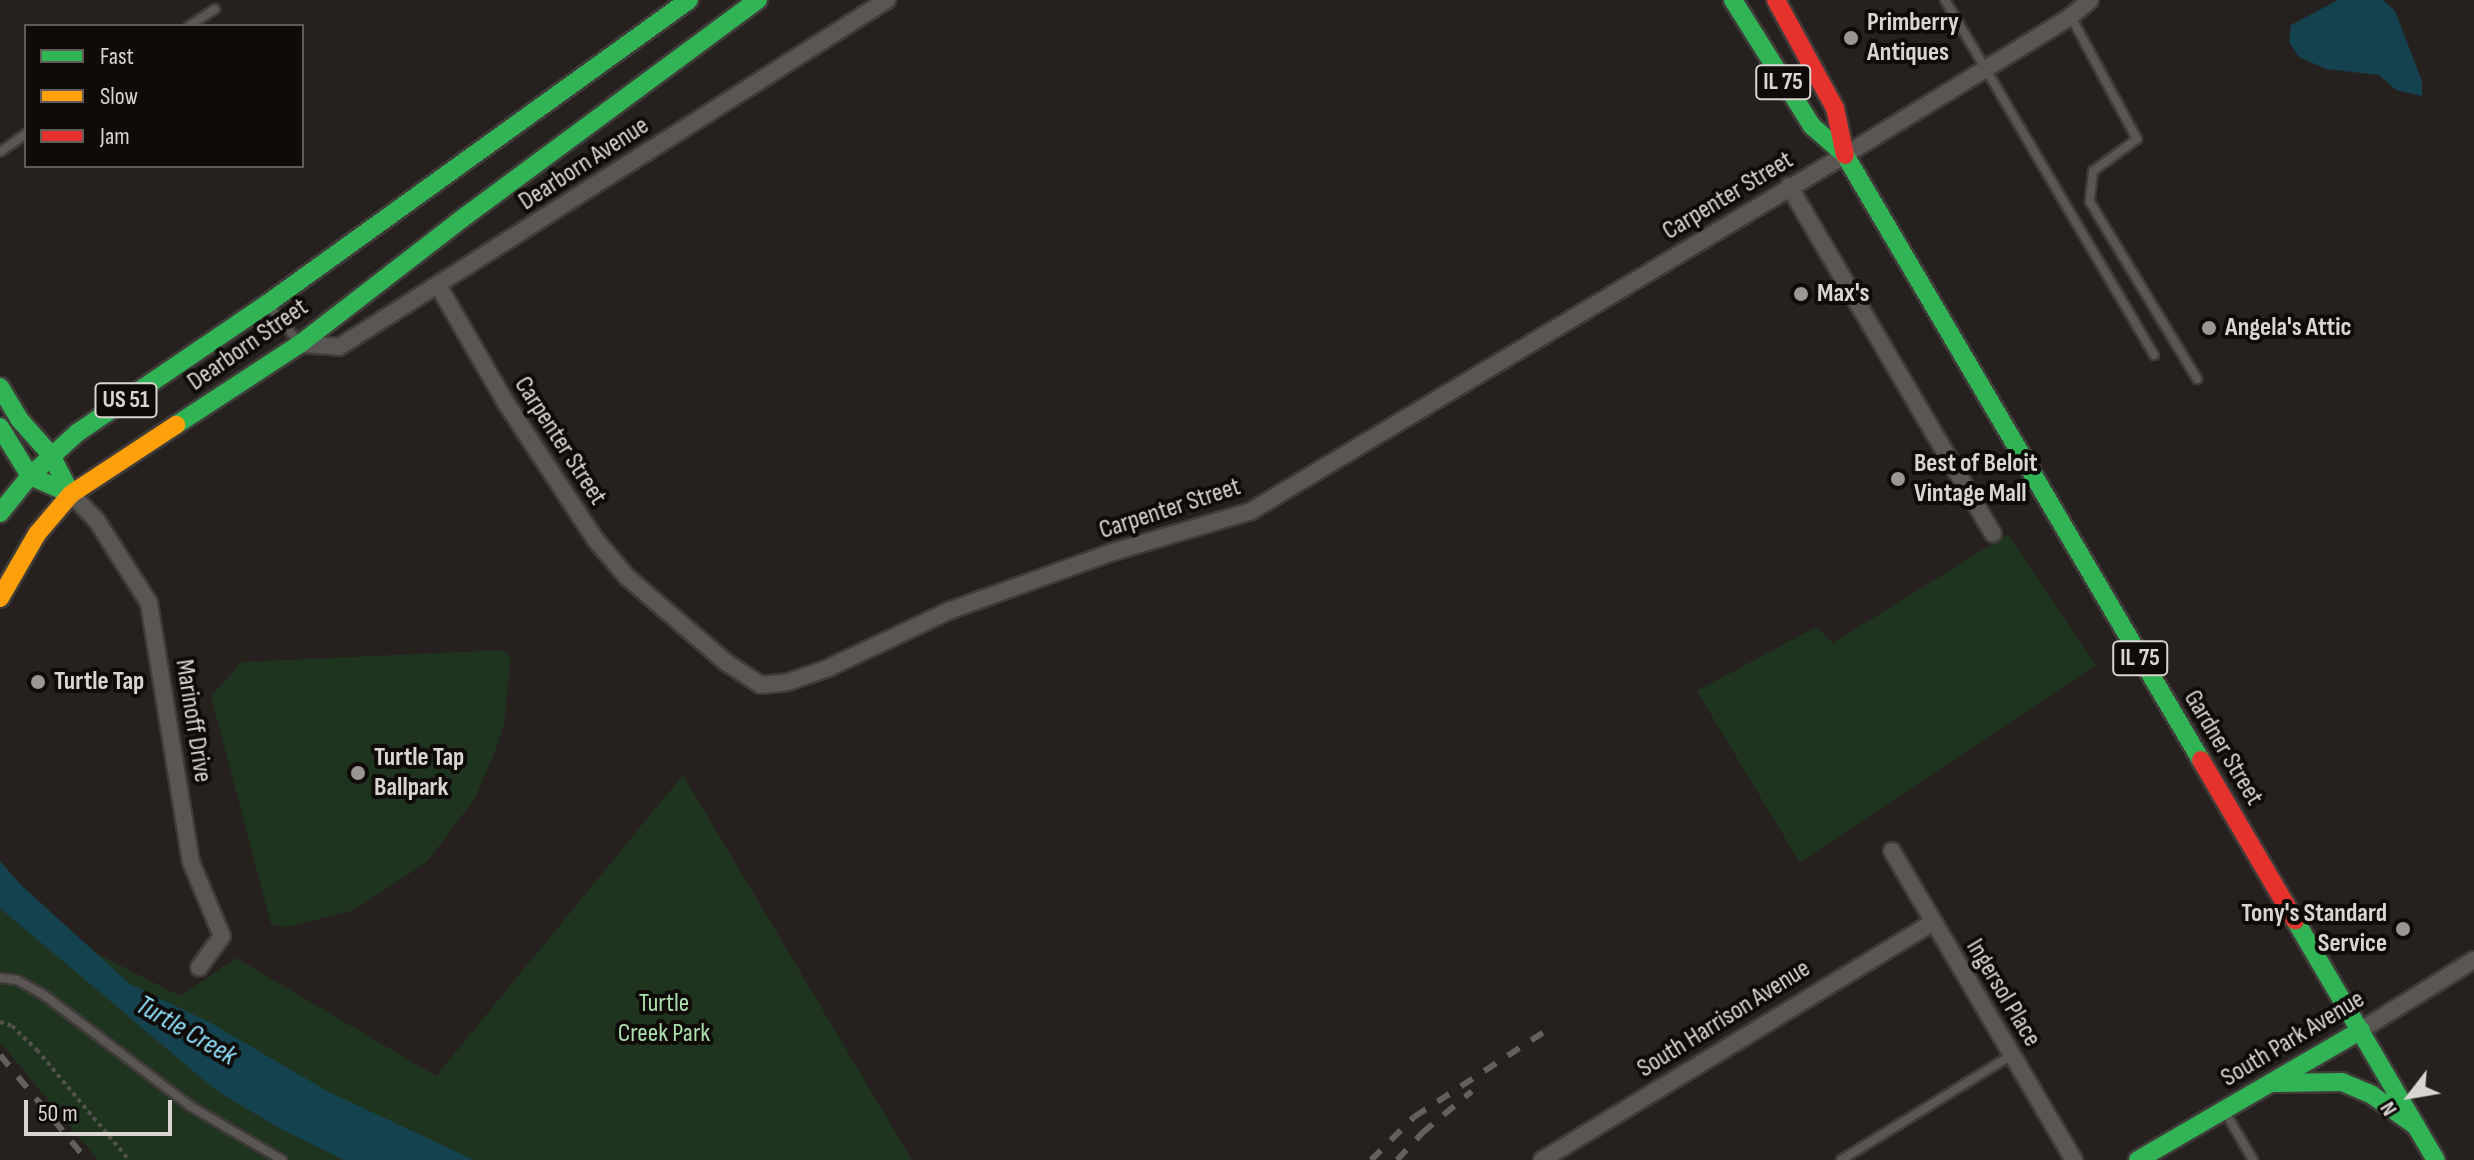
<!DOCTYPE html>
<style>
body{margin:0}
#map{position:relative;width:2474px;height:1160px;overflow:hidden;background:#26211e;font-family:"Sofia Sans Condensed",sans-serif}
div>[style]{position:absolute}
.green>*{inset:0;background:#1f341f}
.water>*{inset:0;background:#15424f}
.path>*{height:4px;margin-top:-2px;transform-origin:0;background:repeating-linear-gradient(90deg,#55514f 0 4px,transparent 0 8px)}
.roads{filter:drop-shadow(2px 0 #3f3b39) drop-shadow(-2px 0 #3f3b39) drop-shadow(0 2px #3f3b39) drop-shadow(0 -2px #3f3b39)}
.lane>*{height:8px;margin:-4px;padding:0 4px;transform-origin:4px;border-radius:4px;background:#595654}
.street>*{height:16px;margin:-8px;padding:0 8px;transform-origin:8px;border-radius:8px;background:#595654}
.fast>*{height:18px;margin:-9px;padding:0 9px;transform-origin:9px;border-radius:9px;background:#30b455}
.slow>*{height:18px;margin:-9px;padding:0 9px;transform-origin:9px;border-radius:9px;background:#ff9f0a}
.jam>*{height:18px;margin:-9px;padding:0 9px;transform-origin:9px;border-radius:9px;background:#e5322d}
.rail>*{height:6px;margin-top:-3px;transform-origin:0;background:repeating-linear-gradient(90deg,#63605e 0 14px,transparent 0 28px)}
.dots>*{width:22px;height:22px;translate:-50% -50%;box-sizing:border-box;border:4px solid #0f0b08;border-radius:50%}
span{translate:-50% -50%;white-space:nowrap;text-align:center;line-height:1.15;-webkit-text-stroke:8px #0f0b08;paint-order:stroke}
.shield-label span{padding:2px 6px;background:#0f0b08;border:2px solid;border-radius:6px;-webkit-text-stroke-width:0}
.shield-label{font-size:24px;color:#dbd5d1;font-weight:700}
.poi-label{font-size:26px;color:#dbd5d1;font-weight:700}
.left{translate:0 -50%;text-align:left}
.right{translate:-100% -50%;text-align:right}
.street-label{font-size:26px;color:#dbd5d1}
.park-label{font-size:26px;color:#abdfad}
.water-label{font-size:28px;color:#90e0fc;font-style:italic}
.legend{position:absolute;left:24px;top:24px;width:280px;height:144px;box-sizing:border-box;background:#0f0b08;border:2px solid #615c58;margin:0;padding:10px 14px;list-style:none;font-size:24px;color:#dbd5d1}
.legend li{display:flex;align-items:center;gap:16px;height:40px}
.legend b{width:40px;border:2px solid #615c58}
.north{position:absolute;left:2370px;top:1056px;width:80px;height:80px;-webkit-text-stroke:6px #0f0b08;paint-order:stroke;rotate:239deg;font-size:22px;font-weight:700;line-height:32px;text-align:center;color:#dbd5d1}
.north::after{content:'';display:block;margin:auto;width:28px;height:36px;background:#dbd5d1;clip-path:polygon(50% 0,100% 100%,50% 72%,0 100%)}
.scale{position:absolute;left:24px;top:1100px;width:148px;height:36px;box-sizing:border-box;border:4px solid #dbd5d1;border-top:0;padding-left:10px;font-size:24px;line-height:28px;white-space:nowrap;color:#dbd5d1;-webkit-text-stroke:6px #0f0b08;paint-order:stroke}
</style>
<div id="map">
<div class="green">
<div style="clip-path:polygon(2008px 534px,2096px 665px,1800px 863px,1697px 691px,1816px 627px,1833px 643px)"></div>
<div style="clip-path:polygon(503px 650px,511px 656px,504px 725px,496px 749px,475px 798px,427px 862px,354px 910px,288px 927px,271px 924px,211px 696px,242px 662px)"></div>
<div style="clip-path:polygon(683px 775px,912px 1160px,98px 1160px,0 1042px,0 904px,180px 996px,236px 958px,436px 1076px)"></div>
</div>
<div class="water">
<div style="clip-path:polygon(2338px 0,2383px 0,2395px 11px,2422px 81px,2422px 96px,2396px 90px,2379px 75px,2326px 69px,2299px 57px,2289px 42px,2291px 25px)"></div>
<div style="clip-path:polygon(0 861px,20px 884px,130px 984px,209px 1022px,327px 1091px,474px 1160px,344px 1160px,281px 1129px,217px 1091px,0 908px)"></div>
</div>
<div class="path">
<div style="left:0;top:1022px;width:13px;rotate:18deg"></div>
<div style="left:12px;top:1026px;width:35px;rotate:44deg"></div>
<div style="left:37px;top:1050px;width:143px;rotate:50.1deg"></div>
</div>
<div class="roads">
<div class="lane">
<div style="left:1945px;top:0;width:412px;rotate:59.5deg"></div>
<div style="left:2071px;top:17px;width:139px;rotate:61.6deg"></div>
<div style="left:2137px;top:139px;width:54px;rotate:144deg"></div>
<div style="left:2093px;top:171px;width:31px;rotate:96deg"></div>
<div style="left:2090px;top:202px;width:207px;rotate:58.8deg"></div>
<div style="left:189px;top:26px;width:31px;rotate:-33deg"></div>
<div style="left:0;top:152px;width:32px;rotate:-35deg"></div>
<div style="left:270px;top:307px;width:43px;rotate:50.7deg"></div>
<div style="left:0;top:978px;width:17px;rotate:7deg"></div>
<div style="left:17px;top:980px;width:31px;rotate:29deg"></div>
<div style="left:44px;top:995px;width:183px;rotate:37.2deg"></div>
<div style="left:190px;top:1106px;width:107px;rotate:30.4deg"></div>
<div style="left:2225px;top:1112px;width:56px;rotate:59.7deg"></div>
<div style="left:1841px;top:1160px;width:201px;rotate:-31.6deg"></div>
</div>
<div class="street">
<div style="left:1789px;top:186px;width:403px;rotate:59.6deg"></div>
<div style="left:439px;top:287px;width:134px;rotate:60deg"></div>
<div style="left:506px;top:403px;width:163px;rotate:56.8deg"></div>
<div style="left:595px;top:539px;width:50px;rotate:49.9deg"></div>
<div style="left:627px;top:577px;width:132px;rotate:40.7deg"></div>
<div style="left:727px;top:663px;width:40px;rotate:32.9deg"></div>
<div style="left:761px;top:685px;width:27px;rotate:-6deg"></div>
<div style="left:788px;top:682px;width:40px;rotate:-18.9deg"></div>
<div style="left:826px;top:669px;width:138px;rotate:-25.3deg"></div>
<div style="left:951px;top:610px;width:172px;rotate:-19.7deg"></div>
<div style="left:1113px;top:552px;width:144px;rotate:-16.5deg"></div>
<div style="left:1251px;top:511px;width:693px;rotate:-30.94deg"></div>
<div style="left:1845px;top:155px;width:264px;rotate:-31.5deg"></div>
<div style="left:2070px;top:17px;width:26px;rotate:-40deg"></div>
<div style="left:300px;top:344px;width:39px;rotate:4deg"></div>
<div style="left:339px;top:347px;width:649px;rotate:-32.34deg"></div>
<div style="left:71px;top:494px;width:37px;rotate:46deg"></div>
<div style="left:97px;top:521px;width:97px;rotate:57.6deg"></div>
<div style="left:149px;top:603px;width:262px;rotate:80.8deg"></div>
<div style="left:191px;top:862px;width:80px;rotate:67.3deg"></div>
<div style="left:222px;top:936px;width:39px;rotate:126deg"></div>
<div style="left:1892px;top:851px;width:359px;rotate:59.5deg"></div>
<div style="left:2361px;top:1030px;width:133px;rotate:-31.8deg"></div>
<div style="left:1542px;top:1160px;width:458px;rotate:-31.3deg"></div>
</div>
<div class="fast">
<div style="left:1733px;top:0;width:149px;rotate:57.9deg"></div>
<div style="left:1812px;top:126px;width:44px;rotate:41.3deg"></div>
<div style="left:1845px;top:155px;width:702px;rotate:59.53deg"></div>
<div style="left:0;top:387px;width:37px;rotate:59deg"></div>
<div style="left:19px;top:419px;width:48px;rotate:48.4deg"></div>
<div style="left:51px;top:455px;width:44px;rotate:62.9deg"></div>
<div style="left:176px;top:425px;width:148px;rotate:-33.2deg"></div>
<div style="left:300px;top:344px;width:211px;rotate:-37.7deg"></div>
<div style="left:467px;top:215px;width:362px;rotate:-36.5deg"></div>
<div style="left:0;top:427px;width:57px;rotate:58.5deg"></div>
<div style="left:30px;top:476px;width:45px;rotate:23.7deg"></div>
<div style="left:0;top:513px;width:48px;rotate:-51deg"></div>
<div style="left:30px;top:476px;width:64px;rotate:-42.5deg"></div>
<div style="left:77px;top:433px;width:230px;rotate:-34.2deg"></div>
<div style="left:267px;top:304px;width:520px;rotate:-35.77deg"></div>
<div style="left:2295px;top:920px;width:278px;rotate:59.6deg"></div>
<div style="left:2273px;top:1083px;width:69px;rotate:-0.8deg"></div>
<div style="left:2342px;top:1082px;width:33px;rotate:23deg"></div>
<div style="left:2372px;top:1095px;width:54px;rotate:35.2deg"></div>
<div style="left:2138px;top:1160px;width:258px;rotate:-30.2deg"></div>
</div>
<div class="slow">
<div style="left:0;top:598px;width:74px;rotate:-60deg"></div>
<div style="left:37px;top:534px;width:52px;rotate:-49.6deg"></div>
<div style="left:71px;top:494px;width:126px;rotate:-33.3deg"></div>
</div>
<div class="jam">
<div style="left:1776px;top:0;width:123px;rotate:61.4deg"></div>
<div style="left:1835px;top:108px;width:48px;rotate:78deg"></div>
<div style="left:2201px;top:760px;width:186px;rotate:59.6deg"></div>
</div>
</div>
<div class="rail">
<div style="left:0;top:1055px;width:136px;rotate:50.4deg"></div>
<div style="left:1371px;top:1160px;width:61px;rotate:-45deg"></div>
<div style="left:1414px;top:1117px;width:163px;rotate:-33.2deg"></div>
<div style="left:1397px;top:1160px;width:37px;rotate:-47deg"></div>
<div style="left:1422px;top:1133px;width:65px;rotate:-40deg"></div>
</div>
<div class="dots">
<div style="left:1851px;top:38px;background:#9c9692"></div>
<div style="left:1801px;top:294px;background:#9c9692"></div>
<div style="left:2209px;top:328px;background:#9c9692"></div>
<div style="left:1898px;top:479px;background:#9c9692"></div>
<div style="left:38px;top:682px;background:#9c9692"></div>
<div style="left:358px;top:773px;background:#9c9692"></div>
<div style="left:2403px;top:929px;background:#9c9692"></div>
</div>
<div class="shield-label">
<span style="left:1783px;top:82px">IL 75</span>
<span style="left:126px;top:400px">US 51</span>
<span style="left:2140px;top:658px">IL 75</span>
</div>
<div class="poi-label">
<span class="left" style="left:1867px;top:38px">Primberry<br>Antiques</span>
<span class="left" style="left:1817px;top:294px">Max's</span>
<span class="left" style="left:2225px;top:328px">Angela's Attic</span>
<span class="left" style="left:1914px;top:479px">Best of Beloit<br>Vintage Mall</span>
<span class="left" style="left:54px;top:682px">Turtle Tap</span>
<span class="left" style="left:374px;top:773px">Turtle Tap<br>Ballpark</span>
<span class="right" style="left:2387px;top:929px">Tony's Standard<br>Service</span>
</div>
<div class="street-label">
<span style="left:584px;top:164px;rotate:-33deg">Dearborn Avenue</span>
<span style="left:1728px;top:196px;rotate:-31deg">Carpenter Street</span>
<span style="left:248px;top:345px;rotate:-35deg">Dearborn Street</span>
<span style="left:560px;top:441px;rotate:57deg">Carpenter Street</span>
<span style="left:1170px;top:509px;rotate:-18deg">Carpenter Street</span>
<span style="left:193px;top:721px;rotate:81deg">Marinoff Drive</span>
<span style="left:2223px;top:748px;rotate:59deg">Gardner Street</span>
<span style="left:2003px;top:993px;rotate:59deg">Ingersol Place</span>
<span style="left:1724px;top:1019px;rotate:-32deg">South Harrison Avenue</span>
<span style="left:2293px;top:1039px;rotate:-31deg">South Park Avenue</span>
</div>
<div class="park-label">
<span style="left:664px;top:1019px">Turtle<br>Creek Park</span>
</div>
<div class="water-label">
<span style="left:186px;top:1031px;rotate:30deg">Turtle Creek</span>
</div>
<ul class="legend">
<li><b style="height:10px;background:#30b455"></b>Fast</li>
<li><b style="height:10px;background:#ff9f0a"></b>Slow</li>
<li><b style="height:10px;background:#e5322d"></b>Jam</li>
</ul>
<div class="north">N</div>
<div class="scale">50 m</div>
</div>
